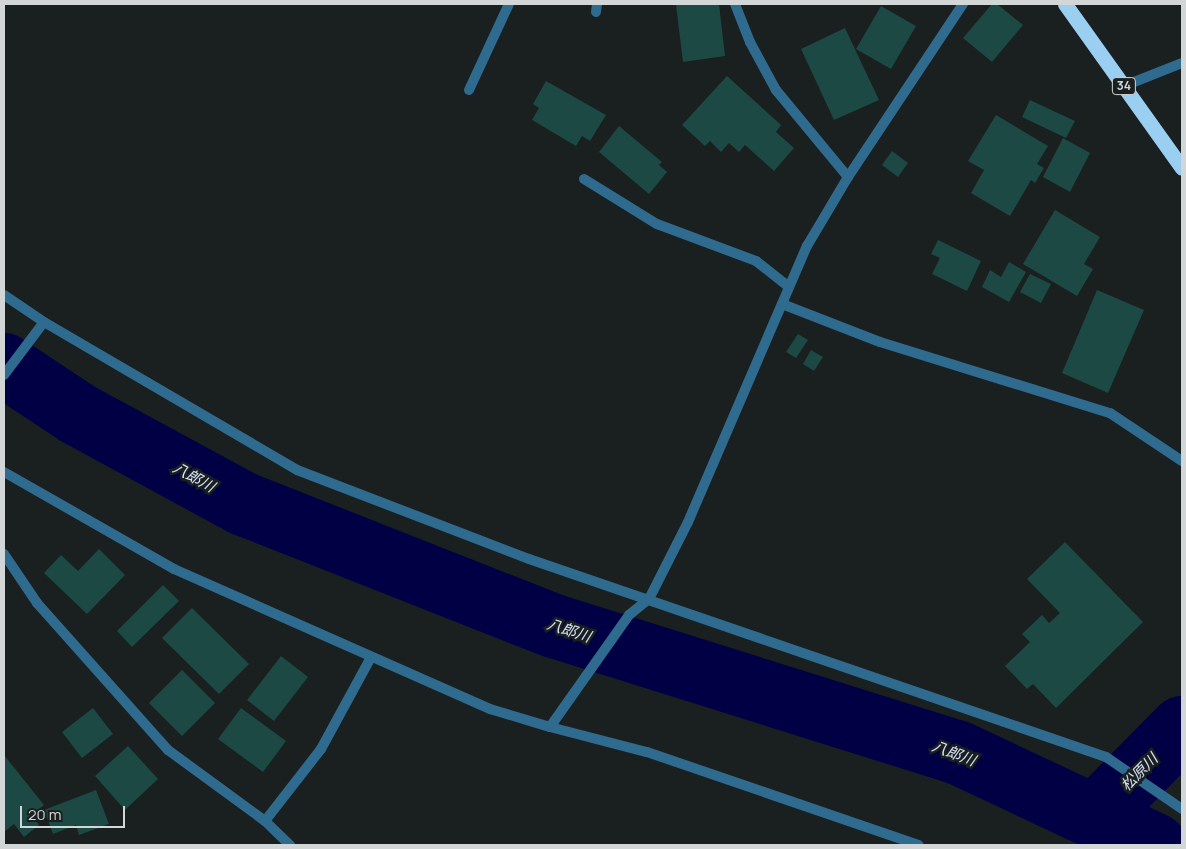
<!DOCTYPE html>
<meta charset="utf-8">
<style>
body{margin:0}
#map{position:relative;width:1186px;height:849px;overflow:hidden;background:#1a1f20;font-family:Manrope,"Noto Sans JP",sans-serif}
div>[style]{position:absolute}
.river>*{height:64px;margin:-32px;padding:0 32px;transform-origin:32px;border-radius:32px;background:#010045}
.building>*{inset:0;background:#1c4943}
.street>*{height:10px;margin:-5px;padding:0 5px;transform-origin:5px;border-radius:5px;background:#2f6b8e}
.highway>*{height:15px;margin:-7.5px;padding:0 7.5px;transform-origin:7.5px;border-radius:7.5px;background:#9acff2}
span{translate:-50% -50%;white-space:nowrap;text-align:center;line-height:1.15;-webkit-text-stroke:5px #1a1f20;paint-order:stroke}
.shield-label span{padding:1px 4px;background:#1a1f20;border:1px solid;border-radius:4px;-webkit-text-stroke-width:0}
.shield-label{font-size:12px;color:#d2d6d6;font-weight:700}
.water-label{font-size:15px;color:#d8e2f8;font-style:italic}
.frame{position:absolute;inset:0;border:5px solid #d2d6d6;pointer-events:none}
.scale{position:absolute;left:20px;top:806px;width:105px;height:22px;box-sizing:border-box;border:2px solid #d2d6d6;border-top:0;padding-left:6px;font-size:15px;line-height:18px;white-space:nowrap;color:#d2d6d6;-webkit-text-stroke:4px #1a1f20;paint-order:stroke}
</style>
<div id="map">
<div class="river">
<div style="left:4px;top:365px;width:89px;rotate:33.5deg"></div>
<div style="left:78px;top:414px;width:189px;rotate:28.5deg"></div>
<div style="left:244px;top:504px;width:333px;rotate:21.5deg"></div>
<div style="left:554px;top:626px;width:422px;rotate:17.4deg"></div>
<div style="left:957px;top:752px;width:219px;rotate:25.2deg"></div>
<div style="left:1095px;top:816px;width:124px;rotate:-45.3deg"></div>
</div>
<div class="building">
<div style="clip-path:polygon(686px 4px,719px 4px,725px 56px,683px 62px,676px 5px)"></div>
<div style="clip-path:polygon(992px 4px,997px 4px,1023px 25px,992px 62px,963px 38px)"></div>
<div style="clip-path:polygon(881px 6px,916px 26px,891px 69px,856px 49px)"></div>
<div style="clip-path:polygon(845px 28px,879px 100px,834px 120px,801px 49px)"></div>
<div style="clip-path:polygon(727px 76px,781px 125px,776px 132px,794px 148px,774px 171px,745px 145px,739px 152px,729px 143px,721px 152px,710px 141px,705px 146px,682px 125px)"></div>
<div style="clip-path:polygon(546px 81px,606px 115px,590px 141px,582px 136px,576px 146px,532px 120px,539px 108px,533px 104px)"></div>
<div style="clip-path:polygon(1030px 100px,1075px 121px,1066px 138px,1022px 117px)"></div>
<div style="clip-path:polygon(996px 115px,1048px 146px,1037px 164px,1044px 168px,1035px 183px,1031px 180px,1010px 216px,971px 193px,984px 170px,968px 161px)"></div>
<div style="clip-path:polygon(619px 126px,662px 162px,659px 165px,667px 172px,649px 194px,599px 152px)"></div>
<div style="clip-path:polygon(1063px 138px,1090px 153px,1070px 192px,1043px 177px)"></div>
<div style="clip-path:polygon(892px 151px,908px 163px,898px 177px,882px 165px)"></div>
<div style="clip-path:polygon(1055px 210px,1100px 237px,1084px 264px,1093px 269px,1077px 296px,1023px 264px)"></div>
<div style="clip-path:polygon(938px 240px,981px 261px,967px 291px,932px 274px,940px 258px,931px 254px)"></div>
<div style="clip-path:polygon(1009px 262px,1026px 272px,1009px 302px,982px 287px,990px 270px,1001px 277px)"></div>
<div style="clip-path:polygon(1030px 274px,1051px 284px,1041px 303px,1020px 292px)"></div>
<div style="clip-path:polygon(1097px 290px,1144px 310px,1108px 393px,1062px 373px)"></div>
<div style="clip-path:polygon(798px 334px,808px 340px,796px 358px,786px 352px)"></div>
<div style="clip-path:polygon(811px 350px,823px 357px,814px 371px,803px 364px)"></div>
<div style="clip-path:polygon(1065px 542px,1143px 622px,1056px 708px,1033px 684px,1027px 689px,1005px 666px,1030px 642px,1022px 634px,1042px 615px,1049px 623px,1060px 613px,1027px 579px)"></div>
<div style="clip-path:polygon(99px 549px,125px 575px,87px 614px,44px 573px,61px 555px,78px 571px)"></div>
<div style="clip-path:polygon(163px 585px,179px 601px,132px 647px,117px 631px)"></div>
<div style="clip-path:polygon(192px 608px,249px 664px,219px 694px,162px 638px)"></div>
<div style="clip-path:polygon(281px 656px,308px 677px,274px 721px,247px 700px)"></div>
<div style="clip-path:polygon(182px 670px,215px 703px,182px 736px,149px 703px)"></div>
<div style="clip-path:polygon(93px 708px,113px 734px,82px 758px,62px 732px)"></div>
<div style="clip-path:polygon(241px 708px,286px 741px,263px 772px,218px 739px)"></div>
<div style="clip-path:polygon(128px 746px,158px 779px,125px 810px,95px 776px)"></div>
<div style="clip-path:polygon(4px 755px,44px 805px,32px 815px,39px 825px,24px 837px,14px 824px,4px 832px)"></div>
<div style="clip-path:polygon(96px 790px,109px 824px,79px 835px,76px 825px,53px 834px,44px 810px)"></div>
</div>
<div class="street">
<div style="left:735px;top:4px;width:41px;rotate:68.5deg"></div>
<div style="left:750px;top:42px;width:55px;rotate:61.6deg"></div>
<div style="left:776px;top:90px;width:113px;rotate:50.4deg"></div>
<div style="left:596px;top:12px;width:8px;rotate:-83deg"></div>
<div style="left:1124px;top:86px;width:62px;rotate:-21.6deg"></div>
<div style="left:469px;top:90px;width:95px;rotate:-65.1deg"></div>
<div style="left:584px;top:179px;width:86px;rotate:31.7deg"></div>
<div style="left:657px;top:224px;width:106px;rotate:20.5deg"></div>
<div style="left:756px;top:261px;width:42px;rotate:38.2deg"></div>
<div style="left:4px;top:295px;width:48px;rotate:34deg"></div>
<div style="left:44px;top:322px;width:293px;rotate:30.3deg"></div>
<div style="left:297px;top:470px;width:248px;rotate:21deg"></div>
<div style="left:529px;top:559px;width:610px;rotate:18.94deg"></div>
<div style="left:1106px;top:757px;width:92px;rotate:34.4deg"></div>
<div style="left:782px;top:304px;width:105px;rotate:21.2deg"></div>
<div style="left:880px;top:342px;width:241px;rotate:17.2deg"></div>
<div style="left:1110px;top:413px;width:87px;rotate:33.7deg"></div>
<div style="left:4px;top:375px;width:66px;rotate:-53deg"></div>
<div style="left:4px;top:472px;width:196px;rotate:29.7deg"></div>
<div style="left:174px;top:569px;width:346px;rotate:23.9deg"></div>
<div style="left:490px;top:709px;width:63px;rotate:16.7deg"></div>
<div style="left:550px;top:727px;width:137px;rotate:-54.8deg"></div>
<div style="left:629px;top:615px;width:26px;rotate:-39deg"></div>
<div style="left:649px;top:599px;width:86px;rotate:-63.1deg"></div>
<div style="left:688px;top:522px;width:301px;rotate:-66.7deg"></div>
<div style="left:807px;top:246px;width:80px;rotate:-59.3deg"></div>
<div style="left:848px;top:177px;width:208px;rotate:-56.4deg"></div>
<div style="left:4px;top:554px;width:59px;rotate:56deg"></div>
<div style="left:37px;top:603px;width:197px;rotate:48.3deg"></div>
<div style="left:168px;top:750px;width:120px;rotate:36.2deg"></div>
<div style="left:265px;top:821px;width:35px;rotate:44deg"></div>
<div style="left:550px;top:727px;width:100px;rotate:14.5deg"></div>
<div style="left:647px;top:752px;width:287px;rotate:18.9deg"></div>
<div style="left:265px;top:821px;width:91px;rotate:-52.1deg"></div>
<div style="left:321px;top:749px;width:102px;rotate:-61.4deg"></div>
</div>
<div class="highway">
<div style="left:1065px;top:4px;width:201px;rotate:54.5deg"></div>
</div>
<div class="shield-label">
<span style="left:1124px;top:86px">34</span>
</div>
<div class="water-label">
<span style="left:194px;top:477px;rotate:29deg">八郎川</span>
<span style="left:569px;top:630px;rotate:18deg">八郎川</span>
<span style="left:954px;top:753px;rotate:21deg">八郎川</span>
<span style="left:1139px;top:772px;rotate:-45deg">松原川</span>
</div>
<div class="frame"></div>
<div class="scale">20 m</div>
</div>
